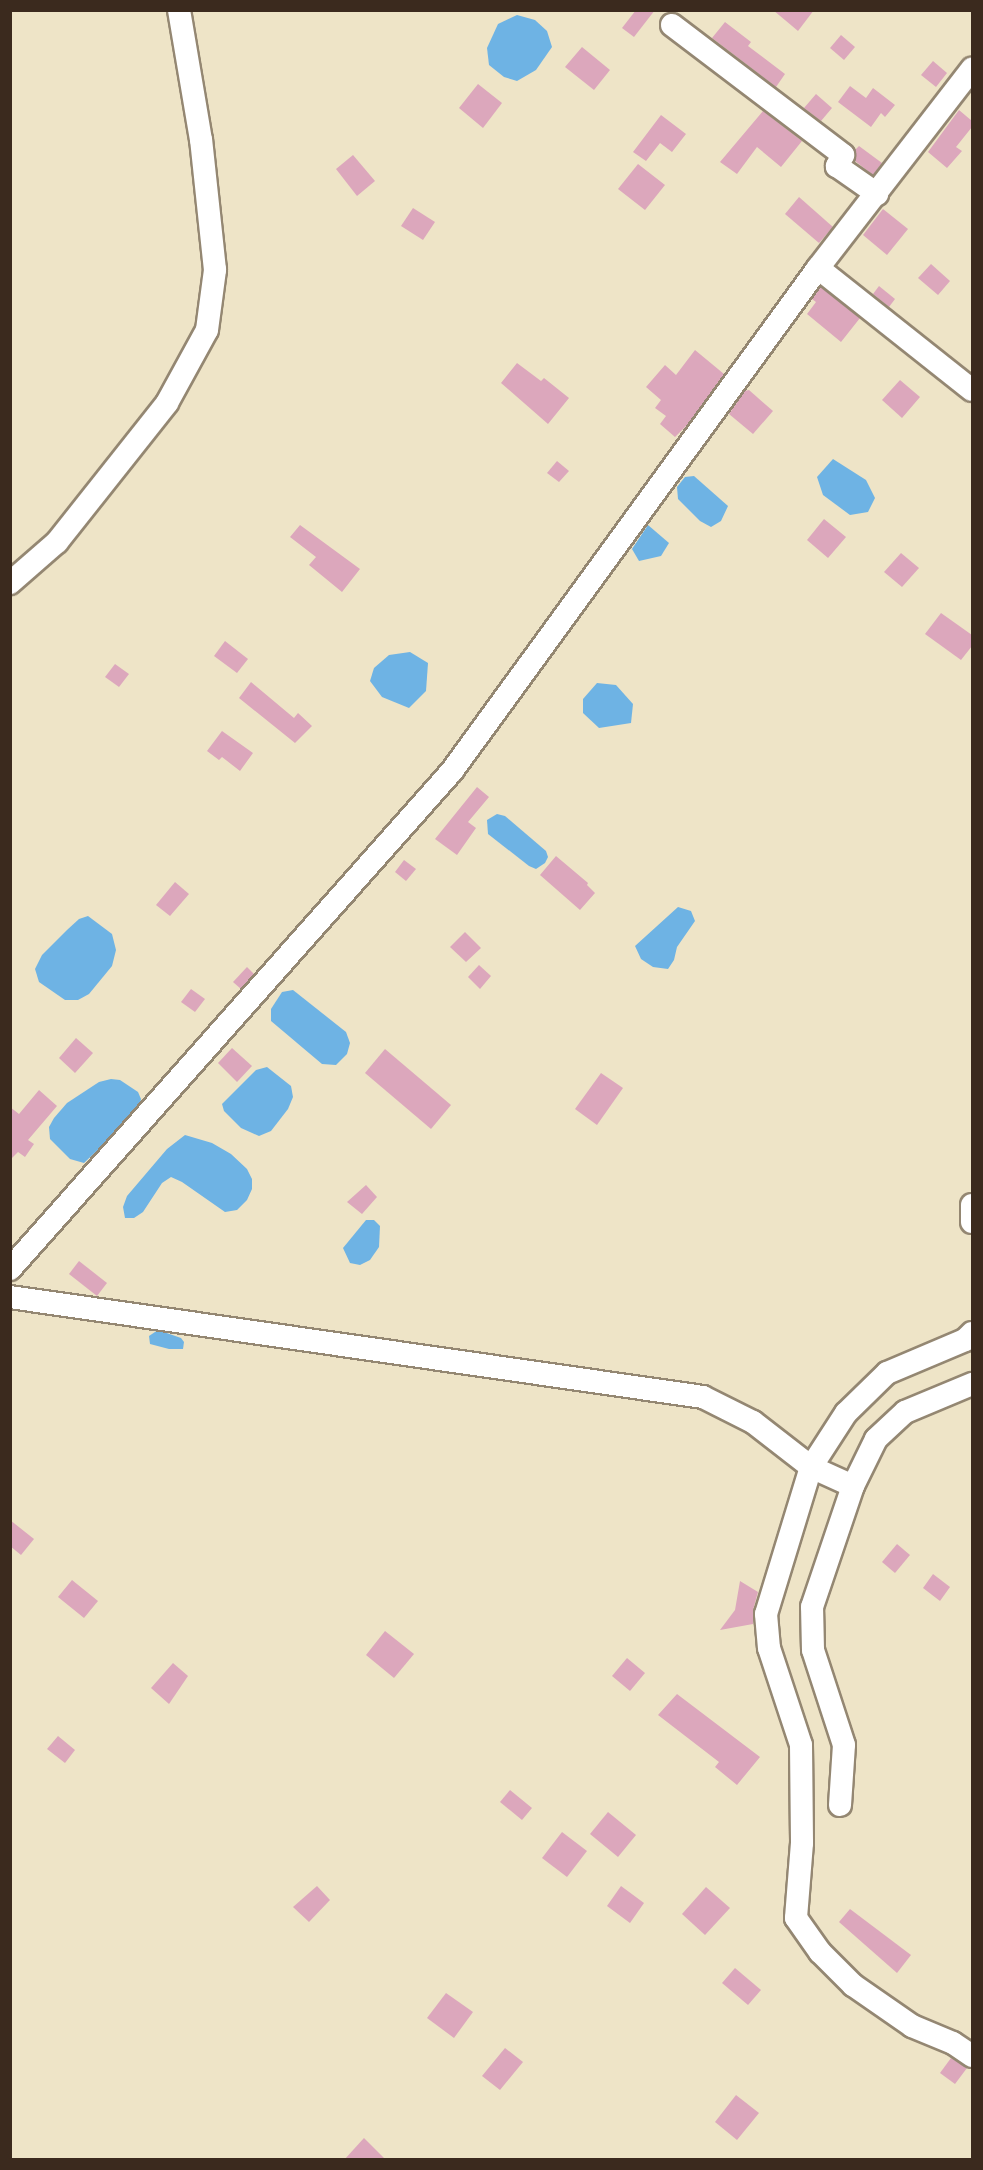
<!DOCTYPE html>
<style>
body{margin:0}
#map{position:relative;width:983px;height:2170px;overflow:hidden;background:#eee4c7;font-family:"Architects Daughter",sans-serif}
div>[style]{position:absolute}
.water>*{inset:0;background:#6eb3e4}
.building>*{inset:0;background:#dca7bc}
.roads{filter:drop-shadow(2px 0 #948772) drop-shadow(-2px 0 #948772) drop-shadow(0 2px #948772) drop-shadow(0 -2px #948772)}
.street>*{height:22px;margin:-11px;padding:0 11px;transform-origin:11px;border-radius:11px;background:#fff}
span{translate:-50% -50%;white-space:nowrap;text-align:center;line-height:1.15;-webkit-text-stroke:4.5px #fdfcf7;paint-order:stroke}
.frame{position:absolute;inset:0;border:12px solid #3b2a1e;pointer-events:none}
</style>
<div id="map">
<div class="water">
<div style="clip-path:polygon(517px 15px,535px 20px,547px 31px,552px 47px,536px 70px,517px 81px,504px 77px,489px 65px,487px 48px,498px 24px)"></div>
<div style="clip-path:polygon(833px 459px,866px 480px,875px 498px,868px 512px,850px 515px,823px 495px,817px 477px)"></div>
<div style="clip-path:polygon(694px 476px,728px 506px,721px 521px,711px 527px,700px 521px,678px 499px,677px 487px,685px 477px)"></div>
<div style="clip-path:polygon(648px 525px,669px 543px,661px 556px,639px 561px,632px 549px)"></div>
<div style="clip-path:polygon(410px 652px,428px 663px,426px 691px,409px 708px,382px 697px,370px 681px,374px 668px,389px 655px)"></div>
<div style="clip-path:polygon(597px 683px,616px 685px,633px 704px,631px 723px,599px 728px,583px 713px,583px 699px)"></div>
<div style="clip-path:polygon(497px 814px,505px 816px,546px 851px,548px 857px,545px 863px,536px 869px,529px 866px,488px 834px,487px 820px)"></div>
<div style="clip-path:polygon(678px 907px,691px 911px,695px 921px,677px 947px,674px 960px,668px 969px,653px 967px,641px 959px,635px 946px)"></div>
<div style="clip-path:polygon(88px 916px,112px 934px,116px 950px,112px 966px,89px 994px,78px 1000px,65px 1000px,39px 982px,35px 969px,42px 955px,67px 930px,79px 919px)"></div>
<div style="clip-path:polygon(293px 990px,346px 1032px,350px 1043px,347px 1054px,336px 1065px,322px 1064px,271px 1021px,271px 1009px,282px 992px)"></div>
<div style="clip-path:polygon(267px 1067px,291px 1086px,293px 1097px,288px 1109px,271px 1131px,259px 1136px,241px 1128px,224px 1111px,222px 1104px,256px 1070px)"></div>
<div style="clip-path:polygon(111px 1079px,120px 1080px,138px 1092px,141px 1099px,139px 1108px,131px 1118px,84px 1163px,70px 1159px,50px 1139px,49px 1127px,54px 1118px,67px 1103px,99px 1082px)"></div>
<div style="clip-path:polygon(185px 1135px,212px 1143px,231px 1154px,247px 1169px,252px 1179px,252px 1189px,247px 1200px,237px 1210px,225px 1212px,182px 1182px,171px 1177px,162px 1183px,143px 1212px,134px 1218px,125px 1218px,123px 1207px,127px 1196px,167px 1149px)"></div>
<div style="clip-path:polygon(366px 1220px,374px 1220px,380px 1226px,379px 1247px,370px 1260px,360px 1265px,350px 1263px,343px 1248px)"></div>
<div style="clip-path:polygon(158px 1330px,181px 1338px,184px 1342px,183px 1349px,169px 1349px,150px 1344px,149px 1336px)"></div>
</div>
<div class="building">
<div style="clip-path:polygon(636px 10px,655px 10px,634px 37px,622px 28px)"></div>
<div style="clip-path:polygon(773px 10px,814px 10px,798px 31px)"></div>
<div style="clip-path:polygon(725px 22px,751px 42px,748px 46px,785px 74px,776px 87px,712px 38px)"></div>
<div style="clip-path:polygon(841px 35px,855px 47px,844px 60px,830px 48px)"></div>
<div style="clip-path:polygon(582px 47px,610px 70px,594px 90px,565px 67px)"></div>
<div style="clip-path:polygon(933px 61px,947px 73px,936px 87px,921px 75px)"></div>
<div style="clip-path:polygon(478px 84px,502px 103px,483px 128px,459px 108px)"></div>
<div style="clip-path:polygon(850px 86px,866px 98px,873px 88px,895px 105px,885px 117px,881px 113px,871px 127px,838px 102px)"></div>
<div style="clip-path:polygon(816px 94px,832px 108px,821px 121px,804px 108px)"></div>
<div style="clip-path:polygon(959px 110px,972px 121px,972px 127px,956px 147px,962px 151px,947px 168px,928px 152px)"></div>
<div style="clip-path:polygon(763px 111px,802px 141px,781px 167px,757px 147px,737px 174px,720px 162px)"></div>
<div style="clip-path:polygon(661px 115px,686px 134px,672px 152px,660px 143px,646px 161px,633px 152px)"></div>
<div style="clip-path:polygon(859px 146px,882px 163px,873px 175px,855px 161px,855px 150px)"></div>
<div style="clip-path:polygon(353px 155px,375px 181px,357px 196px,336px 169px)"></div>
<div style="clip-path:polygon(638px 164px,665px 185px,645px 210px,618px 189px)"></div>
<div style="clip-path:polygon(799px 197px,833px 227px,819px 243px,785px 214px)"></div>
<div style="clip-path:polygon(413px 208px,435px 222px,423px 240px,401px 226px)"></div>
<div style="clip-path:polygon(883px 209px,908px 229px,887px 255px,863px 235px)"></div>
<div style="clip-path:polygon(931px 264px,950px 281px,938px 295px,918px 278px)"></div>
<div style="clip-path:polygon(879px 286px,895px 299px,889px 307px,873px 294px)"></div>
<div style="clip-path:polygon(821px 287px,860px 318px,841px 342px,807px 314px,816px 302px,812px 299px)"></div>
<div style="clip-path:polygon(695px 350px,724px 374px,688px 424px,675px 437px,660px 424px,666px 416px,655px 408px,661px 400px,646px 387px,665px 365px,676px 375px)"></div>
<div style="clip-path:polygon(517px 363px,541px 381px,544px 378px,569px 398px,548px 424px,501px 383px)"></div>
<div style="clip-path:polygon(900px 380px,920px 397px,902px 418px,882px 400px)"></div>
<div style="clip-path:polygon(749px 390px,773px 411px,753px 434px,729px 414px,745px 391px)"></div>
<div style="clip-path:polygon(557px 461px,569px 471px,559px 482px,547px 473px)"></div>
<div style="clip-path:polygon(824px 519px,846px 537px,828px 558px,807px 540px)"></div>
<div style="clip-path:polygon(300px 525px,360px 569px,342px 592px,309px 565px,316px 557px,290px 537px)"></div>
<div style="clip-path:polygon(901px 553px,919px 568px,902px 587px,884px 572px)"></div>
<div style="clip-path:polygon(941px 613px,972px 635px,972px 646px,961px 660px,925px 634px)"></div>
<div style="clip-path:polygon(225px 641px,248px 659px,237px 673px,214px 656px)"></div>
<div style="clip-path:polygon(115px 664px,129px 674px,119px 687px,105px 677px)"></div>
<div style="clip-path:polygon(251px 682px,294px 718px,298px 713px,312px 726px,295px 743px,239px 698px)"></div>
<div style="clip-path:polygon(222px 731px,253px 753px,240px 771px,222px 757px,219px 760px,207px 751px)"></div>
<div style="clip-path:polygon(477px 787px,489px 797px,468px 822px,476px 828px,457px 855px,435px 839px)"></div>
<div style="clip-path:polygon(556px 856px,588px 883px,587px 885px,595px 893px,580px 910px,540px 875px)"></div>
<div style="clip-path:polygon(404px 860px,416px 869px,406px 881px,395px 872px)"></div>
<div style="clip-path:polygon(175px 882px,189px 894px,170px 916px,156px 905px)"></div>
<div style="clip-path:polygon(465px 932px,481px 948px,466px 962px,450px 947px)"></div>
<div style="clip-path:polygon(479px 965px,491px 976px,480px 989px,468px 977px)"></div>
<div style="clip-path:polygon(247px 967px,254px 974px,241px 989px,233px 982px)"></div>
<div style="clip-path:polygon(191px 989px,205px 999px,195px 1012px,181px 1002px)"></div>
<div style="clip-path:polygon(76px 1038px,93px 1053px,75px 1073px,59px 1058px)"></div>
<div style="clip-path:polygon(232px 1048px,252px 1066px,237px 1082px,218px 1063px)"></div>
<div style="clip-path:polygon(385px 1049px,451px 1105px,431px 1129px,365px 1073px)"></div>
<div style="clip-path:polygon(601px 1073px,623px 1088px,597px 1125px,575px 1109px)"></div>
<div style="clip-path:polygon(39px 1090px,57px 1106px,28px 1140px,34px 1144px,25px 1157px,18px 1152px,10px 1160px,10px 1107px,19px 1114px)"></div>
<div style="clip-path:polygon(366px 1185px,377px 1197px,362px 1214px,347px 1202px)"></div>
<div style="clip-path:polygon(79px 1261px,107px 1283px,97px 1296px,69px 1274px)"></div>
<div style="clip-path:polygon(10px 1520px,34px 1539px,21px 1555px,10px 1546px)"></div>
<div style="clip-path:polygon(897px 1544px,910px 1555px,895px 1573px,882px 1562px)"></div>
<div style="clip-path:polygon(933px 1574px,950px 1587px,940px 1601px,923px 1588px)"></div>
<div style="clip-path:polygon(72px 1580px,98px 1601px,84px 1618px,58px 1597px)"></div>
<div style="clip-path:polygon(740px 1581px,758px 1592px,753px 1610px,753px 1624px,720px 1630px,735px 1610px)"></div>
<div style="clip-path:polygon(385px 1631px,414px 1654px,394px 1678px,366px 1655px)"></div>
<div style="clip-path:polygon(627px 1658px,645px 1673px,630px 1691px,612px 1676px)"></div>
<div style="clip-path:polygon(173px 1663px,188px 1676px,169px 1704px,151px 1688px)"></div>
<div style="clip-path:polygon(677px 1694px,760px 1757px,737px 1785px,715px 1767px,719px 1762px,658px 1715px)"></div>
<div style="clip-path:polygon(58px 1736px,75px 1750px,65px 1763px,47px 1749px)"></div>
<div style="clip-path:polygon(510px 1790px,532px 1808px,522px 1820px,500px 1802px)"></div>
<div style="clip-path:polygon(608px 1812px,636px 1835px,618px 1857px,590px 1834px)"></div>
<div style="clip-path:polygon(562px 1832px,587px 1851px,567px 1877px,542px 1858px)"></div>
<div style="clip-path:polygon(317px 1886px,330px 1900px,309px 1922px,293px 1907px)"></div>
<div style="clip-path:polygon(621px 1886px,644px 1903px,630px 1923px,607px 1906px)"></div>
<div style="clip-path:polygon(706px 1887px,730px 1908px,705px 1935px,682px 1914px)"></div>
<div style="clip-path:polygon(850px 1909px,911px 1955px,897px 1973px,839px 1922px)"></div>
<div style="clip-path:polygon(735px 1968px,761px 1990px,748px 2005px,722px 1983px)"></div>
<div style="clip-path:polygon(446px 1993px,473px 2012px,454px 2038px,427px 2018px)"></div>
<div style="clip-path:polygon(505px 2048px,523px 2062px,500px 2090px,482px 2076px)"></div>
<div style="clip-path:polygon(951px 2058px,967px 2068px,955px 2084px,940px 2073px)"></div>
<div style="clip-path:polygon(736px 2095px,759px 2113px,737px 2140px,715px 2122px)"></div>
<div style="clip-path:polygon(364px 2138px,386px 2160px,344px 2160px)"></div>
</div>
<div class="roads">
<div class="street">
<div style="left:672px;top:25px;width:215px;rotate:37.2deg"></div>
<div style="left:843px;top:155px;width:13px;rotate:119deg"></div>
<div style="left:837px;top:166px;width:49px;rotate:35deg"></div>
<div style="left:818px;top:268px;width:196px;rotate:38.4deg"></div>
<div style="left:10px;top:583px;width:62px;rotate:-41.1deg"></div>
<div style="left:57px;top:542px;width:177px;rotate:-51.6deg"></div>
<div style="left:167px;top:403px;width:83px;rotate:-61.3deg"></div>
<div style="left:207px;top:330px;width:61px;rotate:-82.4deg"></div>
<div style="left:215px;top:270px;width:131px;rotate:-96.1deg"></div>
<div style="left:201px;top:140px;width:132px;rotate:-99.6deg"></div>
<div style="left:972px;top:1205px;width:17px;rotate:90deg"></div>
<div style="left:10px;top:1269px;width:666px;rotate:-48.41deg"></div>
<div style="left:452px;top:771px;width:622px;rotate:-53.96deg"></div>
<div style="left:818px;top:268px;width:252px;rotate:-52.3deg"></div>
<div style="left:10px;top:1297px;width:700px;rotate:8.21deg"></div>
<div style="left:703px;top:1397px;width:56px;rotate:26.6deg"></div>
<div style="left:753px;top:1422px;width:73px;rotate:37.8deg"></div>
<div style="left:811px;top:1467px;width:46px;rotate:24.3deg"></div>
<div style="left:972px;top:1333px;width:10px;rotate:135deg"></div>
<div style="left:965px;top:1340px;width:85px;rotate:157.1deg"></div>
<div style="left:887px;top:1373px;width:57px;rotate:135.7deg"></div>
<div style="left:846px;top:1413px;width:64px;rotate:122.9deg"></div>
<div style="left:811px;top:1467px;width:154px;rotate:107deg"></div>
<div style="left:766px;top:1614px;width:34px;rotate:85deg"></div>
<div style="left:769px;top:1648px;width:102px;rotate:71.7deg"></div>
<div style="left:801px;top:1745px;width:98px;rotate:89.4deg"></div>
<div style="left:802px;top:1843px;width:75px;rotate:94.6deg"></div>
<div style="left:796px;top:1918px;width:42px;rotate:54.8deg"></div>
<div style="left:820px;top:1952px;width:47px;rotate:45deg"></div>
<div style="left:853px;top:1985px;width:72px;rotate:34.8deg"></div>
<div style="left:912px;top:2026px;width:44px;rotate:22.5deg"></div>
<div style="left:953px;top:2043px;width:23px;rotate:34deg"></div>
<div style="left:840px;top:1805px;width:60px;rotate:-86.2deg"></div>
<div style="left:844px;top:1745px;width:100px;rotate:-108.1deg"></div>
<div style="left:813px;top:1650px;width:43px;rotate:-91.3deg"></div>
<div style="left:812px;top:1607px;width:128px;rotate:-71.3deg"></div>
<div style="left:853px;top:1486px;width:52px;rotate:-63.9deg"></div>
<div style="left:876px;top:1439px;width:40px;rotate:-43deg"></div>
<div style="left:905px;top:1412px;width:73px;rotate:-22.7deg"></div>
</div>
</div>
<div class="frame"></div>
</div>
